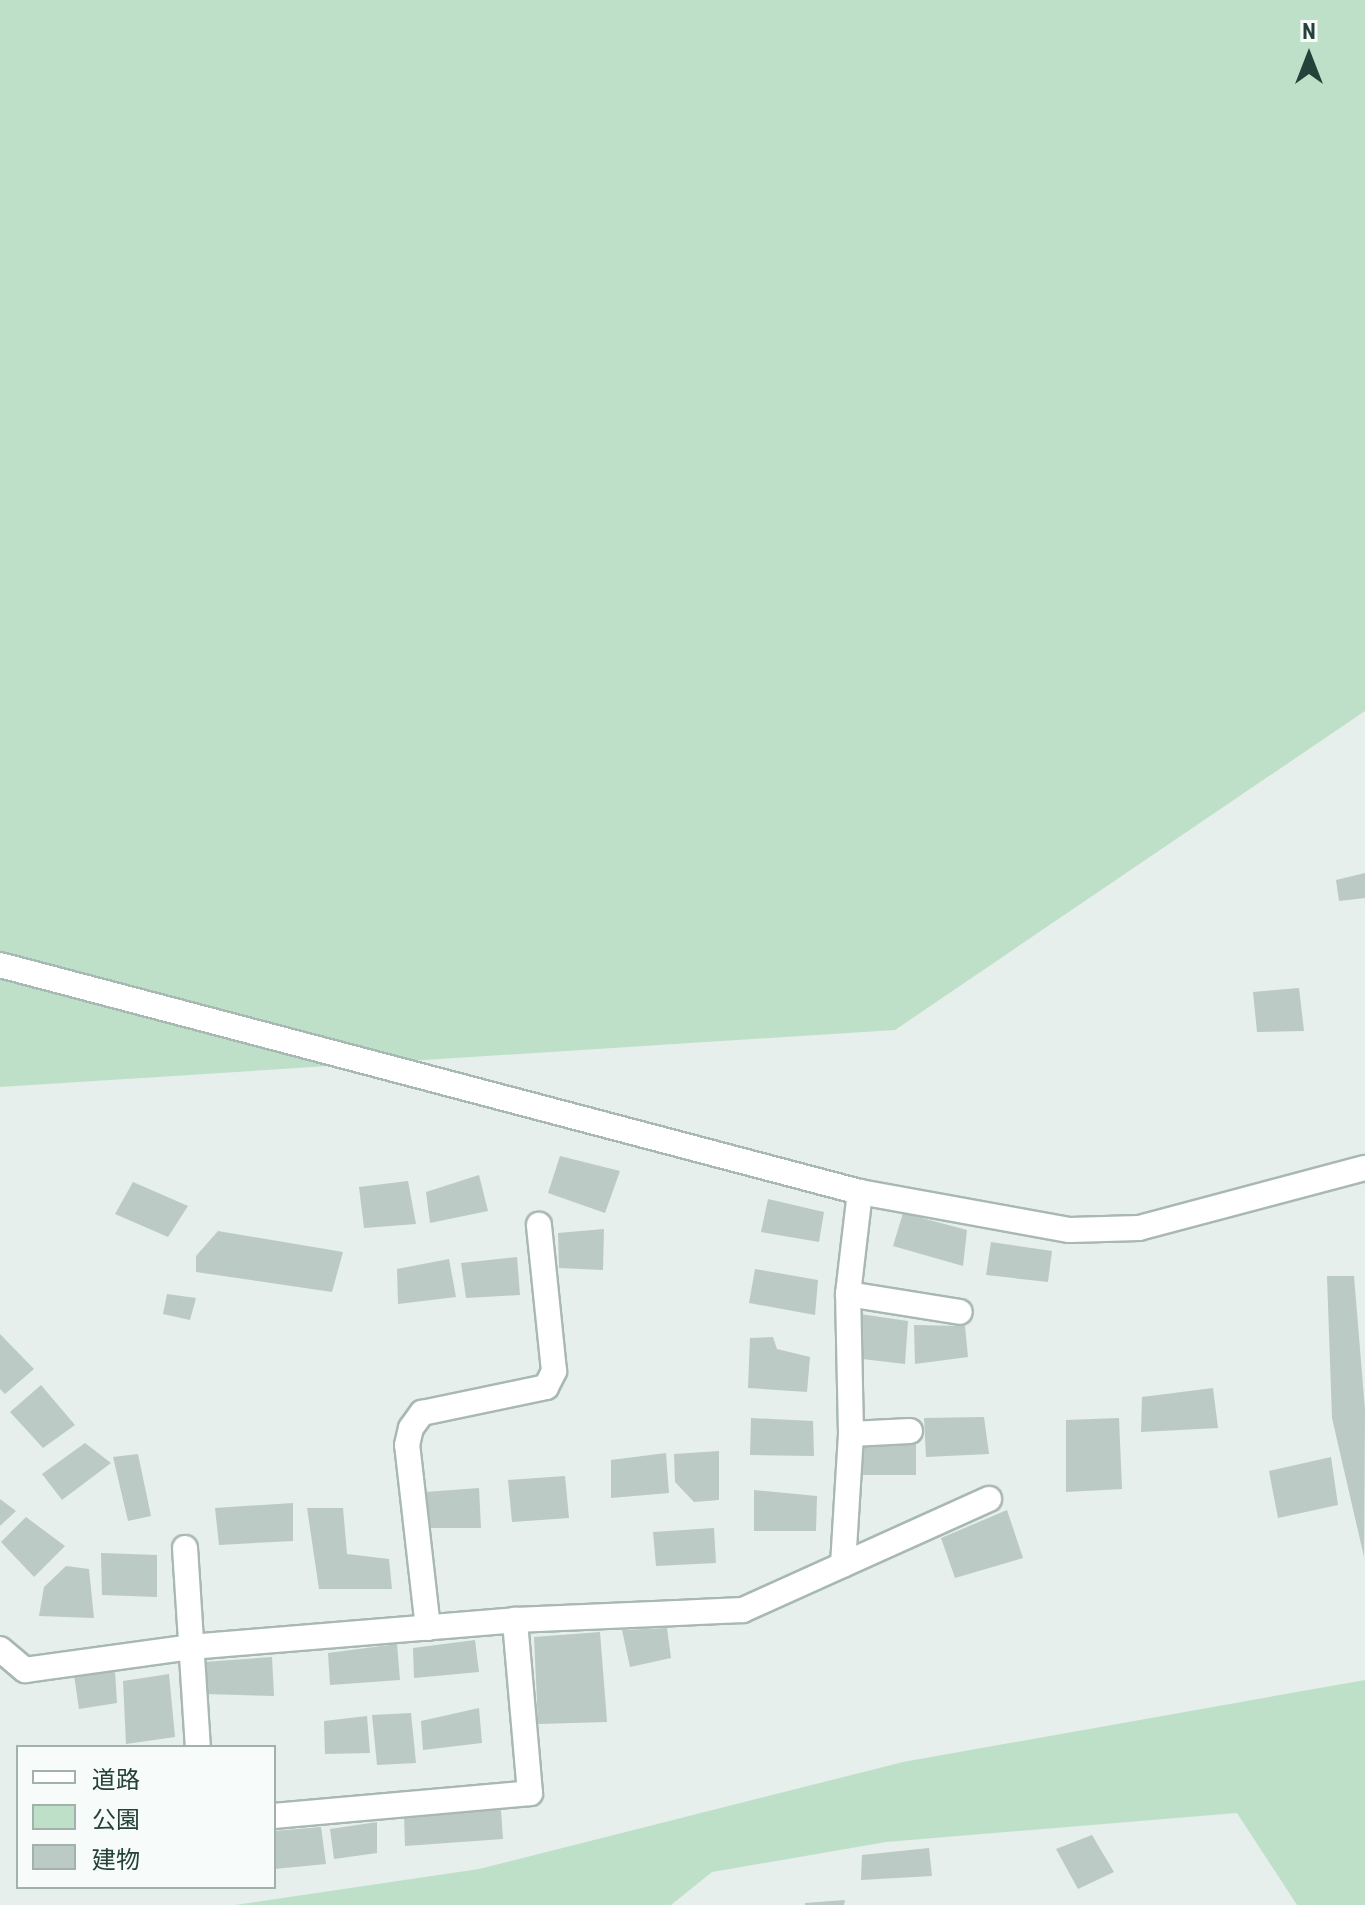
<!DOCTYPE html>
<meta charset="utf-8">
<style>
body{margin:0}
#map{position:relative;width:1365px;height:1905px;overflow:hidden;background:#e6efeb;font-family:"Roboto Condensed","Noto Sans JP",sans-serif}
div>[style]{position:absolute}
.green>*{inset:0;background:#bfe0c8}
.building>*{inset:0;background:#bbcac4}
.roads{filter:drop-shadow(2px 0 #a8b8b2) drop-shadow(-2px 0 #a8b8b2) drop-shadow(0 2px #a8b8b2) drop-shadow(0 -2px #a8b8b2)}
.street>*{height:24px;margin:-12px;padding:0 12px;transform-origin:12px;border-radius:12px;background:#fff}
span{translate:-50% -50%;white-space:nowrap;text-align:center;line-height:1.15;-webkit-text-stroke:6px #f7fbf9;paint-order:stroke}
.legend{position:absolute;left:16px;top:1745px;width:260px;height:144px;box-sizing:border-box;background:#f7fbf9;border:2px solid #a3b1ad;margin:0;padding:10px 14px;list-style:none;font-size:24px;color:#24423a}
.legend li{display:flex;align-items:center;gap:16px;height:40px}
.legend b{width:40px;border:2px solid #a3b1ad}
.north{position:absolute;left:1269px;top:16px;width:80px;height:80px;-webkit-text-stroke:6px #f7fbf9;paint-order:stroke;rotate:0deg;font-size:22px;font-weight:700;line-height:32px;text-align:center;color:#24423a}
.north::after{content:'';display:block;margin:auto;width:28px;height:36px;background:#24423a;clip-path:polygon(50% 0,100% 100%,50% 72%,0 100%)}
</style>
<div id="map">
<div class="green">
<div style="clip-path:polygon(0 0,1365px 0,1365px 711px,895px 1030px,0 1087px)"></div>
<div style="clip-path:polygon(1365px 1680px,1365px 1905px,1297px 1905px,1237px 1813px,886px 1842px,712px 1872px,671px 1905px,235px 1905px,479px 1869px,903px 1762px)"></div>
</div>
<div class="building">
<div style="clip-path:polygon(1365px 873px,1365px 898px,1339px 901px,1336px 880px)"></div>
<div style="clip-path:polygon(1299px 988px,1304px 1031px,1257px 1032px,1253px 992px)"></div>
<div style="clip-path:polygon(560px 1156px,620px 1171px,605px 1213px,548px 1193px)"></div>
<div style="clip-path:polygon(479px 1175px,488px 1211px,430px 1223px,426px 1192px)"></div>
<div style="clip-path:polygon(408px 1181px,416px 1224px,364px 1228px,359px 1187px)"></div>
<div style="clip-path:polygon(133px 1182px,188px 1206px,168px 1237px,115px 1214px)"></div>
<div style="clip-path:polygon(768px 1199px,824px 1212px,819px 1242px,761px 1232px)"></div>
<div style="clip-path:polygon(903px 1213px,967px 1230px,963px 1266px,893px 1246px)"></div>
<div style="clip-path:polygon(604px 1229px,603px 1270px,559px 1268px,558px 1233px)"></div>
<div style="clip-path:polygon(218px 1231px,343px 1252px,332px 1292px,196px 1272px,196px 1256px)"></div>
<div style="clip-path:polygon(991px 1242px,1052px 1251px,1048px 1282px,986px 1275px)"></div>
<div style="clip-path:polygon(517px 1257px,520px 1295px,466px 1298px,461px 1263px)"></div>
<div style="clip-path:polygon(449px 1259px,456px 1297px,398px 1304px,397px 1269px)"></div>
<div style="clip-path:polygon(755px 1269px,818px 1280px,815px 1315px,749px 1303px)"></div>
<div style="clip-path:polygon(1327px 1276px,1354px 1276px,1365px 1410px,1364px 1557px,1332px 1418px)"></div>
<div style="clip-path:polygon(167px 1294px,196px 1298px,190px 1320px,163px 1314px)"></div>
<div style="clip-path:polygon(860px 1314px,908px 1321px,905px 1364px,862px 1359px)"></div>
<div style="clip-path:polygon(914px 1325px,965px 1326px,968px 1357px,915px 1364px)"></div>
<div style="clip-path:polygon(0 1334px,34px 1369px,5px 1394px,0 1389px)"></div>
<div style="clip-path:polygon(773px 1337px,777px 1349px,810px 1357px,807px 1392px,748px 1388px,750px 1338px)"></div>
<div style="clip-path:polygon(41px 1385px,75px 1425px,43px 1448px,10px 1412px)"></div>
<div style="clip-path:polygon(1213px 1388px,1218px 1428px,1141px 1432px,1142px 1397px)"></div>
<div style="clip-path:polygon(984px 1417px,989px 1454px,926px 1457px,924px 1418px)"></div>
<div style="clip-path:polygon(751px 1418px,813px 1421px,814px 1456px,750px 1455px)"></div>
<div style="clip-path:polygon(1119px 1418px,1122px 1489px,1066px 1492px,1066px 1420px)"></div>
<div style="clip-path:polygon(85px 1443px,111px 1463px,62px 1500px,42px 1474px)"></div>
<div style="clip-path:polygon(916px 1443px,916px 1475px,862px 1475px,860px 1444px)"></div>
<div style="clip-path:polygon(719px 1451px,719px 1500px,694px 1502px,675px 1482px,674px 1454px)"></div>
<div style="clip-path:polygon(666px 1453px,669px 1493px,611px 1498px,611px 1460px)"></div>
<div style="clip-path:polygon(138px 1454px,151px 1516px,128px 1521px,113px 1457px)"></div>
<div style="clip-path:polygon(1331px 1457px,1338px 1505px,1278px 1518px,1269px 1471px)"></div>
<div style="clip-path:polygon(565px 1476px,569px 1518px,512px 1522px,508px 1480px)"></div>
<div style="clip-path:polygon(479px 1488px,481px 1528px,428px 1528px,425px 1492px)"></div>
<div style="clip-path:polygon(754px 1490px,817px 1496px,816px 1531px,754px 1531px)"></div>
<div style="clip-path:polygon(0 1499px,16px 1511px,0 1526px)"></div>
<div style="clip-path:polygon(293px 1503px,293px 1541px,219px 1545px,215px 1508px)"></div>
<div style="clip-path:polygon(307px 1508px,343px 1508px,347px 1554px,389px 1559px,392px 1589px,319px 1589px)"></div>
<div style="clip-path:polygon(1007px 1510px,1023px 1558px,955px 1578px,941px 1538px)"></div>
<div style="clip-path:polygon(26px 1517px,65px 1546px,34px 1577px,1px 1542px)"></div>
<div style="clip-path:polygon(714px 1528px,716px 1563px,656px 1566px,653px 1532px)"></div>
<div style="clip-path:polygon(101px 1553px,157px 1555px,157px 1597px,102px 1595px)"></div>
<div style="clip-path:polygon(66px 1566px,89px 1569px,94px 1618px,39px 1616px,44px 1587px)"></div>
<div style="clip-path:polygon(667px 1628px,671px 1658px,630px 1667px,622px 1630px)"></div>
<div style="clip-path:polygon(600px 1632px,607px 1722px,538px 1724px,534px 1637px)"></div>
<div style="clip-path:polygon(475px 1640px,479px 1672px,414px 1678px,413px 1648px)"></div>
<div style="clip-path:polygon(397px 1644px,400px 1680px,330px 1685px,328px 1653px)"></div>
<div style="clip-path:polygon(272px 1657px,274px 1696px,205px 1694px,204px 1662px)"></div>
<div style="clip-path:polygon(115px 1671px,117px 1703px,79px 1709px,74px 1675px)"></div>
<div style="clip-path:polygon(169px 1674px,175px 1737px,126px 1744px,123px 1681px)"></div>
<div style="clip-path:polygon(479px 1708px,482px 1743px,423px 1750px,421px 1721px)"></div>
<div style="clip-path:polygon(411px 1713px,416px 1763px,377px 1765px,372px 1715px)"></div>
<div style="clip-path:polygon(367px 1716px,370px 1753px,325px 1754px,324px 1721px)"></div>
<div style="clip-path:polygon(501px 1810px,503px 1839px,405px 1846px,404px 1815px)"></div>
<div style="clip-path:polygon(377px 1822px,377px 1853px,334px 1859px,330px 1829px)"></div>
<div style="clip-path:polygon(321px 1827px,326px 1864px,274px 1869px,274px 1831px)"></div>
<div style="clip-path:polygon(1092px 1835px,1114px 1872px,1078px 1889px,1056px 1849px)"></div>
<div style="clip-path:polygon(929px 1848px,932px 1876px,861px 1880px,862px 1855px)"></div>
<div style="clip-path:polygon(845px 1900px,844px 1905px,805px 1905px,805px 1903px)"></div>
</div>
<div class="roads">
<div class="street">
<div style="left:0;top:965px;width:889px;rotate:14.79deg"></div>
<div style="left:860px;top:1192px;width:213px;rotate:10.3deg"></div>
<div style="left:1070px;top:1230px;width:69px;rotate:-1.7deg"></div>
<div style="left:1139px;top:1228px;width:234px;rotate:-14.9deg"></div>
<div style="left:848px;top:1294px;width:113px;rotate:9.1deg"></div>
<div style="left:851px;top:1434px;width:59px;rotate:-2.9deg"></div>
<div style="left:185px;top:1548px;width:199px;rotate:86.3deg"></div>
<div style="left:843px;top:1565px;width:131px;rotate:-86.5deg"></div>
<div style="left:851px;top:1434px;width:140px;rotate:-91.2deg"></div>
<div style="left:848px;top:1294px;width:103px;rotate:-83.3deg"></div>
<div style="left:428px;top:1628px;width:184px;rotate:-96.5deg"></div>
<div style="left:407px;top:1445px;width:17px;rotate:-77deg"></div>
<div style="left:411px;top:1428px;width:19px;rotate:-54deg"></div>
<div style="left:422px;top:1413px;width:127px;rotate:-11.8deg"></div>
<div style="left:546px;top:1387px;width:18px;rotate:-63deg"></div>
<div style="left:554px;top:1371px;width:147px;rotate:-95.9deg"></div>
<div style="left:0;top:1649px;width:33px;rotate:40deg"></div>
<div style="left:25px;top:1670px;width:167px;rotate:-7.9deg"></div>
<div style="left:190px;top:1647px;width:326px;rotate:-4.7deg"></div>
<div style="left:515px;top:1620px;width:228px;rotate:-2.5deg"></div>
<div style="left:743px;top:1610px;width:270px;rotate:-24.3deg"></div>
<div style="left:274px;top:1816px;width:257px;rotate:-5.1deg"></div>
<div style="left:530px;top:1793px;width:174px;rotate:-95deg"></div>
</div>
</div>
<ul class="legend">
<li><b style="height:10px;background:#fff"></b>道路</li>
<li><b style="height:22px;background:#bfe0c8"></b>公園</li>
<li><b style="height:22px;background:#bbcac4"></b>建物</li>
</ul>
<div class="north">N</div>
</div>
